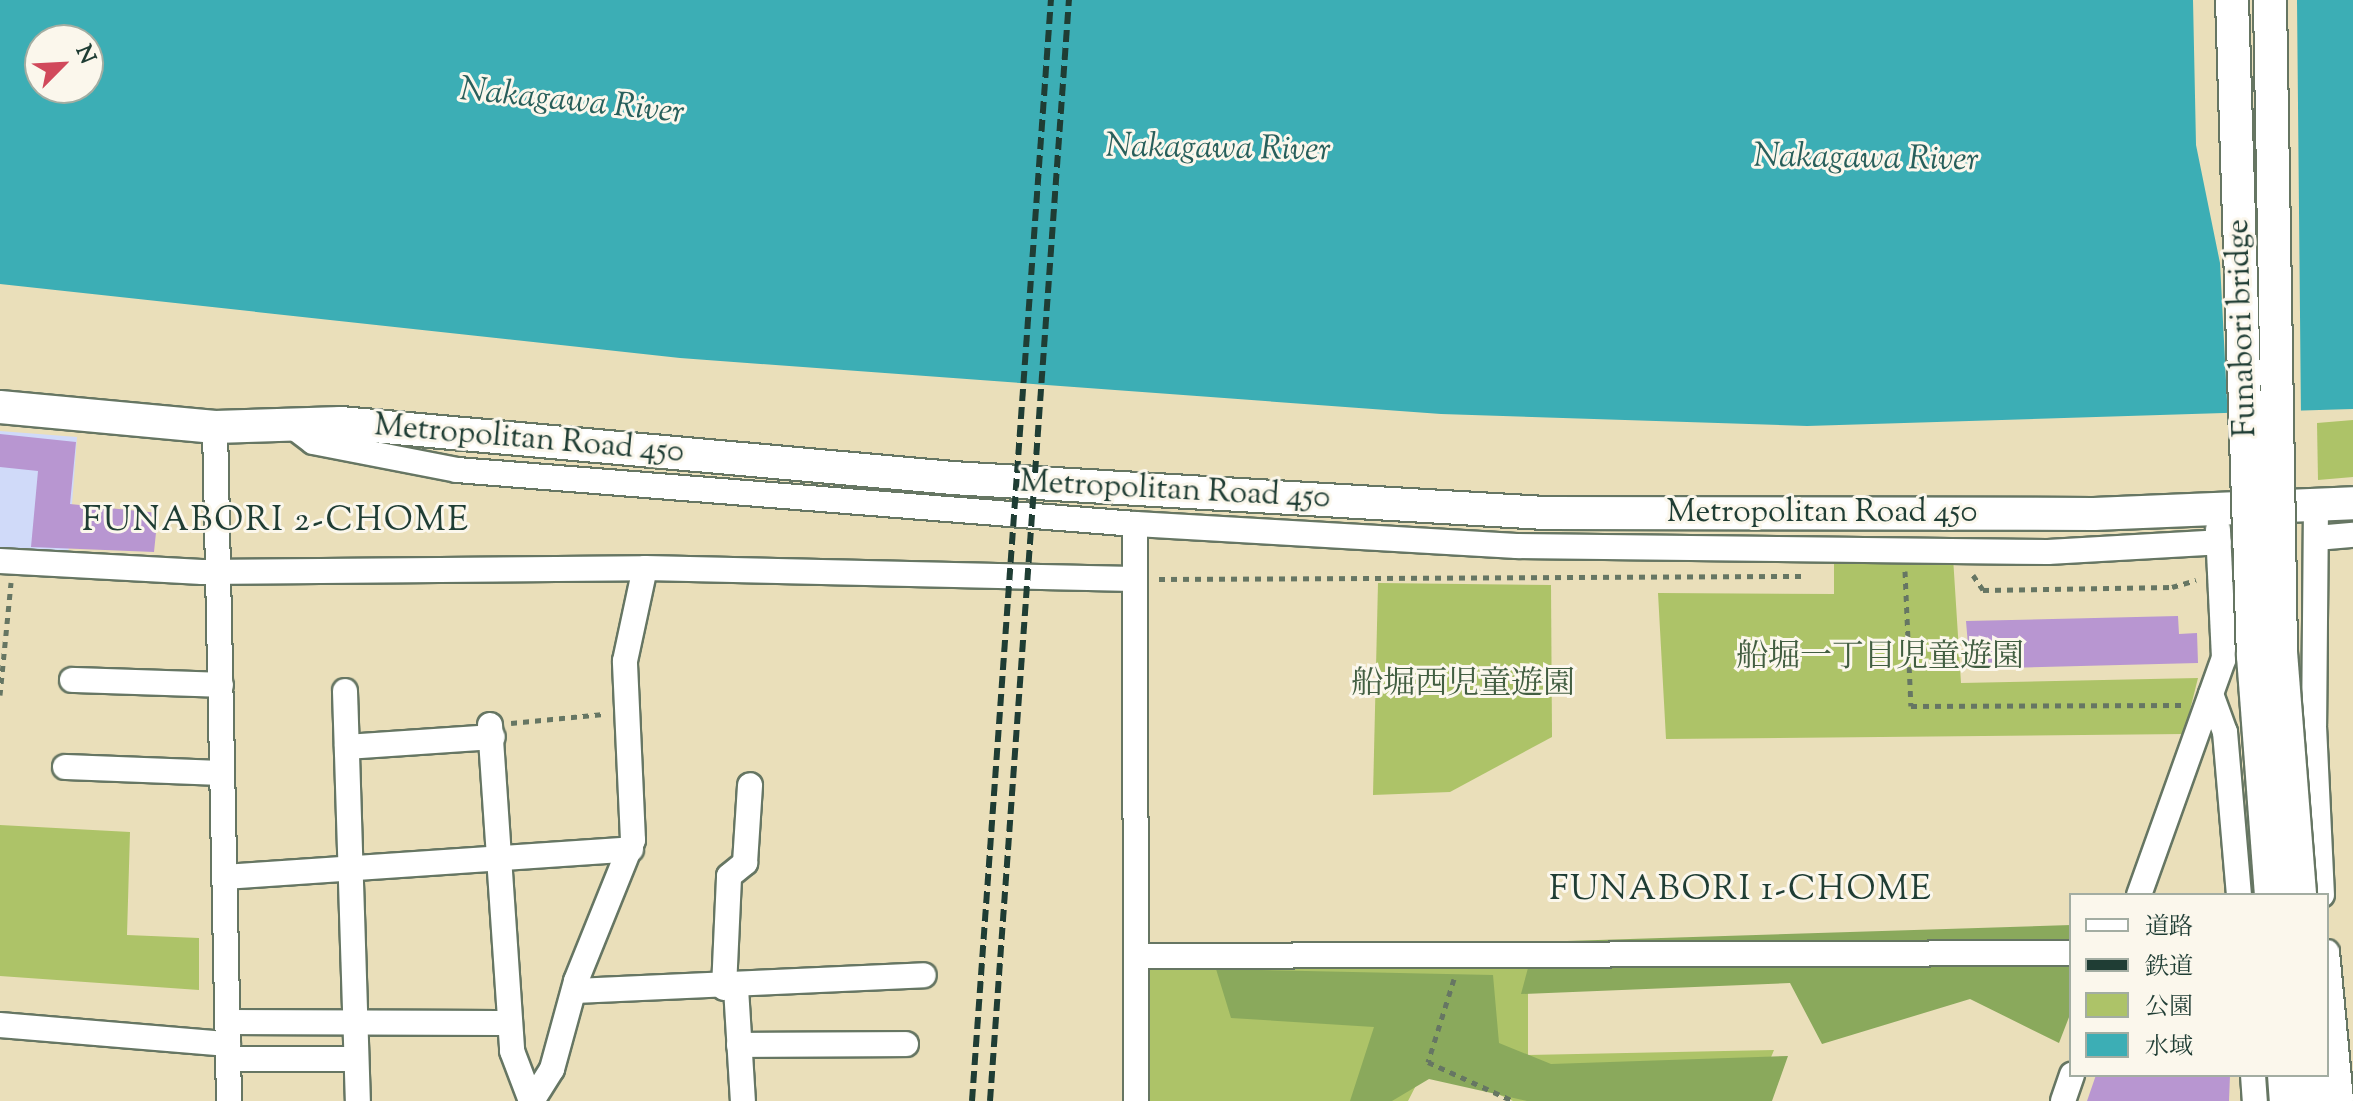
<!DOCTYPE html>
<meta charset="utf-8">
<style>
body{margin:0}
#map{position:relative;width:2353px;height:1101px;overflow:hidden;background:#eadfba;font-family:"Sorts Mill Goudy","Noto Serif JP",serif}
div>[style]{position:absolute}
.built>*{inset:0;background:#d0daf9}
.green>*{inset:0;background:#adc368}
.forest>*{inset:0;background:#8aa95c}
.water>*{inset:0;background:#3caeb5}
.pier>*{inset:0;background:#eadfba}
.building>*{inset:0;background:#b896d1}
.path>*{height:5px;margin-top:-2.5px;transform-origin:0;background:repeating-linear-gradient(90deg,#667663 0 6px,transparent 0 12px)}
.roads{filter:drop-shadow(2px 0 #667663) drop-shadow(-2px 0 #667663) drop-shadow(0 2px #667663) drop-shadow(0 -2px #667663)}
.minor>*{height:24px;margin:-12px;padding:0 12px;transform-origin:12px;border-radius:12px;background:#fff}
.major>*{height:32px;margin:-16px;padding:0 16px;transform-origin:16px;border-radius:16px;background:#fff}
.rail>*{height:6px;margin-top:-3px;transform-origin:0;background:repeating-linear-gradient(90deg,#1f3d34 0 12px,transparent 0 18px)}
.bridges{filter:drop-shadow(2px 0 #667663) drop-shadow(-2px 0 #667663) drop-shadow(0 2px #667663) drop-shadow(0 -2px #667663)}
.major-bridge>*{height:32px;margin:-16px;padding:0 16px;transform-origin:16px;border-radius:16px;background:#fff}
span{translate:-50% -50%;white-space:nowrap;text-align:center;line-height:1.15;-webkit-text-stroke:6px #fbf7ec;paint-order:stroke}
.street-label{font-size:32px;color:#1f3d34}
.park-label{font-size:32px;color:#425e41}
.water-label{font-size:34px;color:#285f5b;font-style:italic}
.neighbourhood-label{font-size:34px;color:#1f3d34;letter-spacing:2px}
.legend{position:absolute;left:2069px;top:893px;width:260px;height:184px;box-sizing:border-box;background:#fbf7ec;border:2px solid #a3ada2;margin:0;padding:10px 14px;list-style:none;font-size:24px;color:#1f3d34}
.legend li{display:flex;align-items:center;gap:16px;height:40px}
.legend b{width:40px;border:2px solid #a3ada2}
.north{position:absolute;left:24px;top:24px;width:80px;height:80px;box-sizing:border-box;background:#fbf7ec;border:2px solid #a3ada2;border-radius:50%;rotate:66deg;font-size:22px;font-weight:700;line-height:32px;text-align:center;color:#1f3d34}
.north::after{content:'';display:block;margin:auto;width:28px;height:36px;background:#d1495b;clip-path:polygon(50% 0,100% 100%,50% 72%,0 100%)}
</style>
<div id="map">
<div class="built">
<div style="clip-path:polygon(0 431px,77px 437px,68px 558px,0 553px)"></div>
</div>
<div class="green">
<div style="clip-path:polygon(2353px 420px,2353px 477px,2318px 480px,2317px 423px)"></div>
<div style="clip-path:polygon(1953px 557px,1961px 683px,2198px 678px,2184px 734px,1666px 739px,1658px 593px,1834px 594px,1834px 560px)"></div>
<div style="clip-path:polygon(1378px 583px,1551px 585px,1552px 737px,1450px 792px,1373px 795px)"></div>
<div style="clip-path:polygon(0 825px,130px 832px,127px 935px,199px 938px,199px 990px,0 976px)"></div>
<div style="clip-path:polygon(1528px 955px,1528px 1055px,1774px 1050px,1753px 1101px,1513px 1101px,1428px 1062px,1408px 1101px,1136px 1101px,1136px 956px)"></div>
</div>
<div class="forest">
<div style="clip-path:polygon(2071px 925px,2071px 1012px,2059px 1043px,1970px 999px,1822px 1044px,1790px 983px,1521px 994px,1535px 942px)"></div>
<div style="clip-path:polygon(1216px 969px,1493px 975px,1499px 1043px,1551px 1064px,1788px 1056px,1772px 1101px,1527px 1101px,1429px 1079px,1392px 1101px,1350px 1101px,1374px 1027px,1231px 1018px)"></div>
</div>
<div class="water">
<div style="clip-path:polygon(evenodd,0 0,2353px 0,2353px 409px,1807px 426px,1441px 414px,680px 358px,0 284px,0 0,40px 40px,88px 40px,88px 88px,40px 88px,40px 40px)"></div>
</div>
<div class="pier">
<div style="clip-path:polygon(2193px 0,2297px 0,2301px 418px,2228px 420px,2220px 263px,2196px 145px)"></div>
</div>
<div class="building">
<div style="clip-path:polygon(0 434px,76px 442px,70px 504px,158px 513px,154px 552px,31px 547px,38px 471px,0 467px)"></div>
<div style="clip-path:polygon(2178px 616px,2179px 634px,2197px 633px,2198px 663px,1970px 669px,1966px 621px)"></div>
<div style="clip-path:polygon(2096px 1075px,2230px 1075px,2229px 1101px,2087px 1101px)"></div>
</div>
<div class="path">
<div style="left:1905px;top:571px;width:135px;rotate:87.5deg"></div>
<div style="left:1911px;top:706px;width:271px;rotate:-0.2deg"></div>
<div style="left:1973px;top:575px;width:18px;rotate:56deg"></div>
<div style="left:1983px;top:590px;width:189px;rotate:-0.9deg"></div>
<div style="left:2172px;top:587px;width:25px;rotate:-16deg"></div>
<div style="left:1159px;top:579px;width:645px;rotate:-0.27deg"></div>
<div style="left:0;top:695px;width:113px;rotate:-84.4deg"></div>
<div style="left:511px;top:723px;width:93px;rotate:-5.5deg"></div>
<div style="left:1454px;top:979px;width:87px;rotate:107.4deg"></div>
<div style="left:1428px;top:1062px;width:94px;rotate:24.6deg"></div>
</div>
<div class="roads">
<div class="minor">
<div style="left:288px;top:423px;width:31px;rotate:37deg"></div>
<div style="left:313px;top:442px;width:147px;rotate:11deg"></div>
<div style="left:457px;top:470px;width:680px;rotate:4.55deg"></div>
<div style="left:1135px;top:524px;width:383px;rotate:3.3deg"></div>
<div style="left:1517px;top:546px;width:531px;rotate:0.65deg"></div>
<div style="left:2048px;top:552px;width:171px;rotate:-3.3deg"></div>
<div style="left:215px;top:427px;width:674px;rotate:88.81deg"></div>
<div style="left:2316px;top:506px;width:220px;rotate:90.5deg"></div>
<div style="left:2314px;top:726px;width:169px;rotate:87.3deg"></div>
<div style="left:1135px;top:524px;width:577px;rotate:89.9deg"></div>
<div style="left:2317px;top:538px;width:36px;rotate:-5deg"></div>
<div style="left:0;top:561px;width:202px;rotate:3.1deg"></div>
<div style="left:202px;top:572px;width:443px;rotate:-0.5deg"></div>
<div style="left:645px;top:568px;width:489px;rotate:1.3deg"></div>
<div style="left:72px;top:680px;width:149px;rotate:1.9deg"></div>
<div style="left:345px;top:691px;width:410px;rotate:88.2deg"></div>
<div style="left:2211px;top:694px;width:40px;rotate:69.8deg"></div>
<div style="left:2225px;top:732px;width:164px;rotate:85.1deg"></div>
<div style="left:490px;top:725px;width:327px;rotate:86.1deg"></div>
<div style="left:512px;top:1051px;width:53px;rotate:69.2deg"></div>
<div style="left:347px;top:747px;width:146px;rotate:-3.9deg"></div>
<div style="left:65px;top:767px;width:157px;rotate:2.2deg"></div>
<div style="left:225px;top:877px;width:407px;rotate:-3.9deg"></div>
<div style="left:2139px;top:895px;width:252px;rotate:-70.3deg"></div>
<div style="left:2224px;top:658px;width:129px;rotate:-92.7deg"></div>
<div style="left:2327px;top:952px;width:150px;rotate:84.6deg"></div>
<div style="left:1136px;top:956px;width:935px;rotate:-0.18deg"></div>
<div style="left:724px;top:988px;width:112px;rotate:-87.4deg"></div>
<div style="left:729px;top:876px;width:21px;rotate:-39deg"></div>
<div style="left:745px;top:863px;width:78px;rotate:-86.3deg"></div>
<div style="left:736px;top:988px;width:113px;rotate:86.5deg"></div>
<div style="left:576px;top:991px;width:348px;rotate:-2.6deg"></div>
<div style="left:227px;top:1022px;width:283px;rotate:0.2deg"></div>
<div style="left:0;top:1025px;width:229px;rotate:4.8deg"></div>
<div style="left:739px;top:1045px;width:167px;rotate:-0.3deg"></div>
<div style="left:229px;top:1059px;width:127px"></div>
<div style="left:2253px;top:1075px;width:26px;rotate:86deg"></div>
<div style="left:532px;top:1101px;width:38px;rotate:-58deg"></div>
<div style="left:552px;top:1069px;width:91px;rotate:-74.7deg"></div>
<div style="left:576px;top:981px;width:152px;rotate:-68deg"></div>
<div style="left:633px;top:840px;width:179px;rotate:-92.6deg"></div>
<div style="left:625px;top:661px;width:95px;rotate:-77.9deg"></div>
<div style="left:2063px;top:1101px;width:28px;rotate:-71deg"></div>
</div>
<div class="major">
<div style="left:0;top:407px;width:216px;rotate:5.3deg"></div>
<div style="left:215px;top:427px;width:126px;rotate:-1.8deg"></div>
<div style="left:341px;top:423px;width:613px;rotate:5.14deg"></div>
<div style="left:952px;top:478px;width:593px;rotate:3.38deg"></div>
<div style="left:1544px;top:513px;width:550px;rotate:0.1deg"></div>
<div style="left:2094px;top:514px;width:259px;rotate:-2.4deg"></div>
<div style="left:2284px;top:1075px;width:26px;rotate:86deg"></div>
<div style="left:2313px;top:1075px;width:26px;rotate:86deg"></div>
</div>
</div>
<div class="rail">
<div style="left:972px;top:1101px;width:1104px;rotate:-85.9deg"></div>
<div style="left:990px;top:1101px;width:1104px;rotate:-85.9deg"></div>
</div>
<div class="bridges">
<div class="major-bridge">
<div style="left:2232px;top:0;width:656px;rotate:88.17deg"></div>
<div style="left:2253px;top:656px;width:240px;rotate:85.7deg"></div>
<div style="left:2270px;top:0;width:652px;rotate:89.03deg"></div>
<div style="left:2281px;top:652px;width:244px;rotate:85.5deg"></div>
</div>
</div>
<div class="street-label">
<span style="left:2243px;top:328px;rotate:-92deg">Funabori bridge</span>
<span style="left:529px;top:440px;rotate:5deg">Metropolitan Road 450</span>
<span style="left:1175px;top:491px;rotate:3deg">Metropolitan Road 450</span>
<span style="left:1822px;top:513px">Metropolitan Road 450</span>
</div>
<div class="park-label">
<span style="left:1880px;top:658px">船堀一丁目児童遊園</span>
<span style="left:1463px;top:685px">船堀西児童遊園</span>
</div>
<div class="water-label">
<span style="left:572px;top:102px;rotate:6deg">Nakagawa River</span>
<span style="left:1218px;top:149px;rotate:1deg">Nakagawa River</span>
<span style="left:1866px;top:159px;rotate:1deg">Nakagawa River</span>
</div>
<div class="neighbourhood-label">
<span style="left:276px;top:522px">FUNABORI 2-CHOME</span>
<span style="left:1741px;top:891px">FUNABORI 1-CHOME</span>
</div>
<ul class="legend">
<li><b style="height:10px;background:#fff"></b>道路</li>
<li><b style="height:10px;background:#1f3d34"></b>鉄道</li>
<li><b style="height:22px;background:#adc368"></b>公園</li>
<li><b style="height:22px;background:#3caeb5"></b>水域</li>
</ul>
<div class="north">N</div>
</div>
